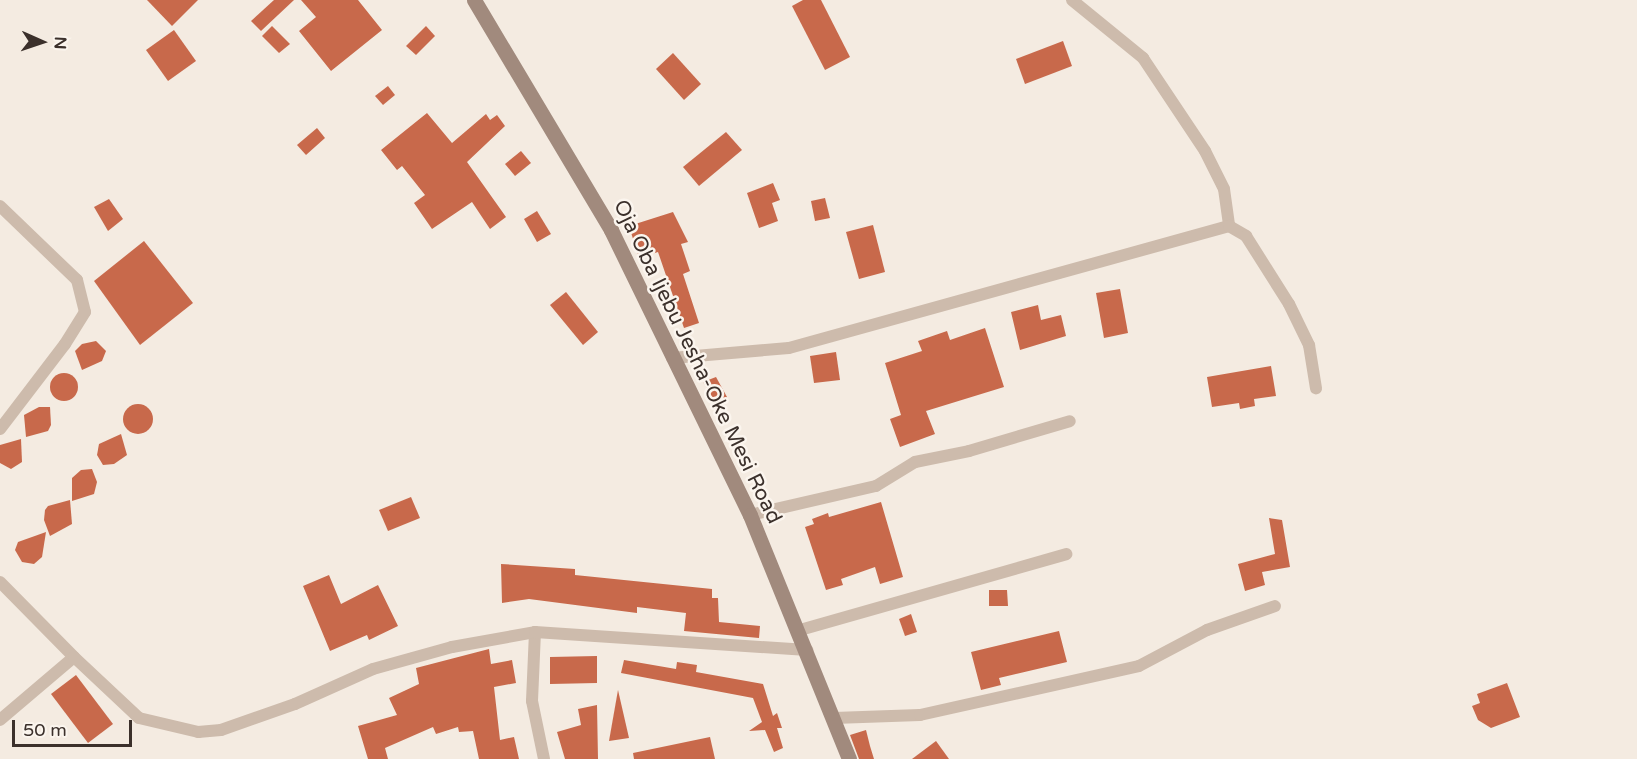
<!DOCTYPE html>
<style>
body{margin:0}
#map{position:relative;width:1637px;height:759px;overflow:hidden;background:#f4ebe1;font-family:"Varela Round",sans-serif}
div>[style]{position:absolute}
.building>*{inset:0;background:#c8694b}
.round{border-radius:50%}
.street>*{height:12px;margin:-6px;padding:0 6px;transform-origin:6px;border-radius:6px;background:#cdbbac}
.secondary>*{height:15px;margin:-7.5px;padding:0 7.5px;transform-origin:7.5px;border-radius:7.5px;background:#a18a7d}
span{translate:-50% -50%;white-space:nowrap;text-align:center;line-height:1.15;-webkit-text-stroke:5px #fbf5ee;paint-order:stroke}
.street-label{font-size:21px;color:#3b302b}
.north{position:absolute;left:12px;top:12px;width:60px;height:60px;-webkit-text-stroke:4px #fbf5ee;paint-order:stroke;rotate:93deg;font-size:16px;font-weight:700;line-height:24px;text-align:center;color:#3b302b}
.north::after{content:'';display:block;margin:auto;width:21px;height:27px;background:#3b302b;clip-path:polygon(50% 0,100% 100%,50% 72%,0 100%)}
.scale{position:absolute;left:12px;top:720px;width:120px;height:27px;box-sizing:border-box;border:3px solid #3b302b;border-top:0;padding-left:8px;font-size:18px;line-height:21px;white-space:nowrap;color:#3b302b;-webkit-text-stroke:4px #fbf5ee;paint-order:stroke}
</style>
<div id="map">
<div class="building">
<div style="clip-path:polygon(147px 0,198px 0,172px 26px)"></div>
<div style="clip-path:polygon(274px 0,294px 0,261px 31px,251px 21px)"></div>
<div style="clip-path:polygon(301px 0,358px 0,382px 30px,331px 71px,299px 31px,316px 17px)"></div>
<div style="clip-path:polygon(803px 0,821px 0,850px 57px,825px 70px,792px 6px)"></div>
<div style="clip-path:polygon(272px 26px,290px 44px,279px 53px,262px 36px)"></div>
<div style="clip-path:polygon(426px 26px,435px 36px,416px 55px,406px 46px)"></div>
<div style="clip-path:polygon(174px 30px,196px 61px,168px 81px,146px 50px)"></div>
<div style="clip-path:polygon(1063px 41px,1072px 66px,1025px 84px,1016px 59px)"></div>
<div style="clip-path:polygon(673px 53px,701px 84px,684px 100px,656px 69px)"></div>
<div style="clip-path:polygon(388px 86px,395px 95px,383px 105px,375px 96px)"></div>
<div style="clip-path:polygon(427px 113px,452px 143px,486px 114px,490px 120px,497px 115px,505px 126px,467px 162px,506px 217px,490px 229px,472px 202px,432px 229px,414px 203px,425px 195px,402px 166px,397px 170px,381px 150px)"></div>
<div style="clip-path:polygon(317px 128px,325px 138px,306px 155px,297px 145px)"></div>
<div style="clip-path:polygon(726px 132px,742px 150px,699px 186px,683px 167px)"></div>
<div style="clip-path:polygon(521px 151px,531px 163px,515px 176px,505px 164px)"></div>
<div style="clip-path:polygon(773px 183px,780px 200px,772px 203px,778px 221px,759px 228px,747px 193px)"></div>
<div style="clip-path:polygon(825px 198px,830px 218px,815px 221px,811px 201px)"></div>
<div style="clip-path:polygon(109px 199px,123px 219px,108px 231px,94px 207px)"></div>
<div style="clip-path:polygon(537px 211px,551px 234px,537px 242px,524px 219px)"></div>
<div style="clip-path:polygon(673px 212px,688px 242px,681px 244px,690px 271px,683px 274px,699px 323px,684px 328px,658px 252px,639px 258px,629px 226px)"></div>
<div style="clip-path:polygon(873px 225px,885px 272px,859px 279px,846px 232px)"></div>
<div style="clip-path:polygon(144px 241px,193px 303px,140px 345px,94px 281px)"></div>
<div style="clip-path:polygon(1120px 289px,1128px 333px,1104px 338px,1096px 293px)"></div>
<div style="clip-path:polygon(566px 292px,598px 332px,583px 345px,550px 305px)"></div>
<div style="clip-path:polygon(1038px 305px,1041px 320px,1061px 315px,1066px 336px,1020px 350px,1011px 312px)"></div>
<div style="clip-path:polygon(985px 328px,1004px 387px,926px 411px,935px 434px,900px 447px,890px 419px,901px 415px,885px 363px,922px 351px,918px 341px,947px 331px,950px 340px)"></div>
<div style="clip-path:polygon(96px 341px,106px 351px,102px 361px,82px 370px,75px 351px,82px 344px)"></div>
<div style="clip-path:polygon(836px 352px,840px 380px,814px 383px,810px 356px)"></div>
<div style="clip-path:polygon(1271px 366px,1276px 396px,1254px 399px,1255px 406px,1240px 409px,1239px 403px,1212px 407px,1207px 377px)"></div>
<div class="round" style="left:50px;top:373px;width:28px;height:28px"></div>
<div style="clip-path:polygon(716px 377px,727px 397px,716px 404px,703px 382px)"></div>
<div class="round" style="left:123px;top:404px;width:30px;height:30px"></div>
<div style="clip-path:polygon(39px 407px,50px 407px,51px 425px,48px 431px,26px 437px,24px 415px)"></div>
<div style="clip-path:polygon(121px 434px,127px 455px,114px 464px,103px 465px,97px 455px,99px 444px)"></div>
<div style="clip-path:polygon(21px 439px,22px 462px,11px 469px,0 463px,0 445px)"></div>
<div style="clip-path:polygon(92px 469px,97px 482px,94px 494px,72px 501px,72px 478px,81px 470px)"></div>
<div style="clip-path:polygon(411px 497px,420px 518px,388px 531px,379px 510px)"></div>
<div style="clip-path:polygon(70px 500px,72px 524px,50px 536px,44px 520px,45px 510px,48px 506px)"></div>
<div style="clip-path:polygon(881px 502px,903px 577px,880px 584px,875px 567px,841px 579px,843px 585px,826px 590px,805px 527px,814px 524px,812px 519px,828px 513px,829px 517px)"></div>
<div style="clip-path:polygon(1269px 518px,1282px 520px,1290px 567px,1262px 572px,1265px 585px,1245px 591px,1238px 564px,1275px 554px)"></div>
<div style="clip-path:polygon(46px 532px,42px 557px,34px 564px,22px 562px,15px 550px,18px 542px)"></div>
<div style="clip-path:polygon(501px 564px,575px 569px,575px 575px,712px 589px,712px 598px,718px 598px,719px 622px,760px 626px,759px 638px,684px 631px,686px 613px,637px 607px,637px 613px,529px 599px,502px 603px)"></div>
<div style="clip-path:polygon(329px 575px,341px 604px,378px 585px,398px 626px,369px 640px,367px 635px,330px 651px,303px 586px)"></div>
<div style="clip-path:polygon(989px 590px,1007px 590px,1008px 606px,989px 606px)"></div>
<div style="clip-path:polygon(911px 614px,917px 632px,905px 636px,899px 619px)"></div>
<div style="clip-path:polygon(1059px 631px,1067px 662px,999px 678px,1001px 685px,981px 690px,971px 652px)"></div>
<div style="clip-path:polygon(489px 649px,491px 664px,512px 660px,516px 683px,494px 687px,500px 740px,514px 737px,519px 759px,479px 759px,473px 731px,459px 732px,458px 727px,436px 734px,433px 727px,385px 748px,388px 759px,368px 759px,358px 726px,397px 715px,389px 698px,419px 684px,416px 668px)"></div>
<div style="clip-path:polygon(597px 656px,597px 683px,550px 684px,550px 657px)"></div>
<div style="clip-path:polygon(624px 660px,676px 669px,677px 662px,697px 665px,696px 672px,763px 684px,773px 716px,777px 713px,782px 728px,777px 728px,783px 748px,774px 752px,765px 730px,749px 731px,762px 722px,753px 698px,621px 673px)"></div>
<div style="clip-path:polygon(76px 675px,113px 724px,88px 743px,51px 694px)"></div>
<div style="clip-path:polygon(1507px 683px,1520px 717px,1491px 728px,1478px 720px,1472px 706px,1480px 703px,1477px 694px)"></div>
<div style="clip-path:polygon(618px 690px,629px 738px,609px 741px)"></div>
<div style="clip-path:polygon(597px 705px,598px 759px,565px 759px,557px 732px,581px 725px,578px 709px)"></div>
<div style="clip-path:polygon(866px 730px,870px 746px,874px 759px,859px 759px,850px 735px)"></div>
<div style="clip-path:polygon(710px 737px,715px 759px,634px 759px,633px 753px)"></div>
<div style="clip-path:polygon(936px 741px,949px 759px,912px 759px)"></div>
</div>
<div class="street">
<div style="left:1072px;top:0;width:92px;rotate:39.2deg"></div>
<div style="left:1143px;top:58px;width:112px;rotate:56.3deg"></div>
<div style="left:1205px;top:151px;width:42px;rotate:63.4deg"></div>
<div style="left:1224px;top:189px;width:37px;rotate:82deg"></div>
<div style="left:0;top:206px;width:107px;rotate:43.9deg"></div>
<div style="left:77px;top:280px;width:33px;rotate:76deg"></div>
<div style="left:85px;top:312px;width:38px;rotate:122deg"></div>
<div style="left:65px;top:344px;width:107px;rotate:127.4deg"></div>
<div style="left:672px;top:358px;width:117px;rotate:-4.9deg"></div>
<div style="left:789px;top:348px;width:457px;rotate:-15.5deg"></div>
<div style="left:1229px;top:226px;width:20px;rotate:30deg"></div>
<div style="left:1246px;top:236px;width:80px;rotate:57.7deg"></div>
<div style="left:1289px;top:304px;width:46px;rotate:64deg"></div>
<div style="left:1309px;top:345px;width:44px;rotate:80.8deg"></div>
<div style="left:750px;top:515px;width:129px;rotate:-13deg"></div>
<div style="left:876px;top:486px;width:46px;rotate:-31.6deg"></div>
<div style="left:915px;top:462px;width:55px;rotate:-11.5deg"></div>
<div style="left:969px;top:451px;width:105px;rotate:-16.5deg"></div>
<div style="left:0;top:582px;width:105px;rotate:45.4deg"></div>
<div style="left:800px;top:630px;width:277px;rotate:-15.9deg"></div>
<div style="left:535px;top:632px;width:69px;rotate:92.5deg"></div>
<div style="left:532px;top:701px;width:59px;rotate:78.3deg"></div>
<div style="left:834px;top:718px;width:86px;rotate:-2deg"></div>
<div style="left:920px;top:715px;width:224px;rotate:-12.6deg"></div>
<div style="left:1139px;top:666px;width:77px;rotate:-27.9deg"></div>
<div style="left:1207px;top:630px;width:72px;rotate:-19.4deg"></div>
<div style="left:0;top:720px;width:97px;rotate:-40.4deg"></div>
<div style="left:74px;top:657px;width:89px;rotate:43.2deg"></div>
<div style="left:139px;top:718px;width:61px;rotate:13.3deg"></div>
<div style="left:198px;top:732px;width:23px;rotate:-5deg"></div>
<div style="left:221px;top:730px;width:78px;rotate:-19.4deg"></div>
<div style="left:295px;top:704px;width:85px;rotate:-24.2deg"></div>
<div style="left:373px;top:669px;width:82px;rotate:-15.6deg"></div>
<div style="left:452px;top:647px;width:84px;rotate:-10.2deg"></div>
<div style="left:535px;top:632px;width:273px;rotate:3.8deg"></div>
</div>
<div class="secondary">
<div style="left:474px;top:0;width:268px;rotate:59.2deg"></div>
<div style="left:611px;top:230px;width:317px;rotate:64deg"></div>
<div style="left:750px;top:515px;width:263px;rotate:67.9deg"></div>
</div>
<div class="street-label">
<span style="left:697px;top:362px;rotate:64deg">Oja Oba Ijebu Jesha-Oke Mesi Road</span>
</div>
<div class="north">N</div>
<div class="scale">50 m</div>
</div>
